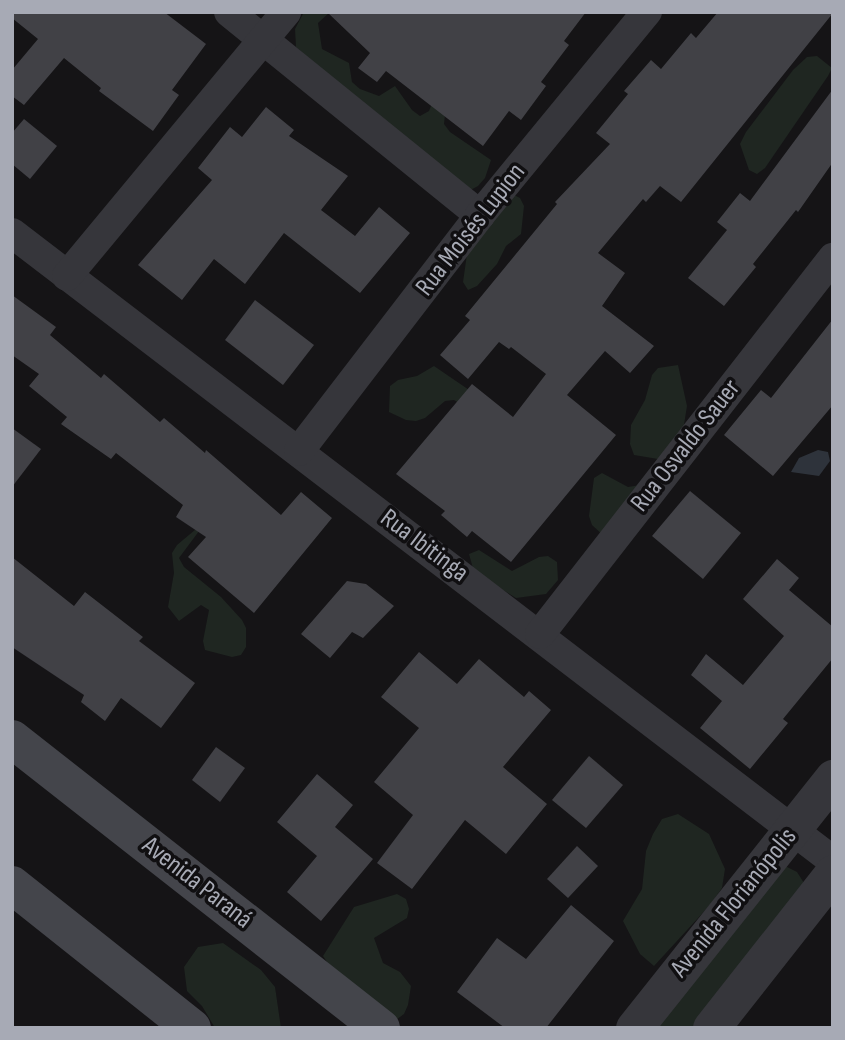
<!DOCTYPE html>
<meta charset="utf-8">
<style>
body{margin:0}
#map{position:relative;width:845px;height:1040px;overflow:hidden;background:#151416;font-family:"Sofia Sans Condensed",sans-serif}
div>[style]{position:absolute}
.green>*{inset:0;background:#1f2621}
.water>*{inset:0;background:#2e333b}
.building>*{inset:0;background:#414146}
.minor>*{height:30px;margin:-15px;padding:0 15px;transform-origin:15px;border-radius:15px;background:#36363b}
.tertiary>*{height:37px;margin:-18.5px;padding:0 18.5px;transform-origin:18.5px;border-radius:18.5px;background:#36363b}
.secondary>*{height:38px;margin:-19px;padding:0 19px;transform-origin:19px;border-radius:19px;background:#44454b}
span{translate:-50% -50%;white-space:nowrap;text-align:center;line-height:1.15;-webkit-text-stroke:7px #100f11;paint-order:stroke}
.street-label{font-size:26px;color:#a7aab5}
.frame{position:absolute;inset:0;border:14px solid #a7aab5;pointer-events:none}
</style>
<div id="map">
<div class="green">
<div style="clip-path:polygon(304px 12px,330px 12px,318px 23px,322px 49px,349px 63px,352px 82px,360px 89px,379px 96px,395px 86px,412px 110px,420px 116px,429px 111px,433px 101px,445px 115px,444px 124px,450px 132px,491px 160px,485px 178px,478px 186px,463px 194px,296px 47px,295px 29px)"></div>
<div style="clip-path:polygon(817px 56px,832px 68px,828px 76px,765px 168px,757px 174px,749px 170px,740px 144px,746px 132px,793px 70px,807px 57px)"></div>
<div style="clip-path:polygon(512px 194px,520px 198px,524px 206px,521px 234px,506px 246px,497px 264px,477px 286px,468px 290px,463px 282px,468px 247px)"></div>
<div style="clip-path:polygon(678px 365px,687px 406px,682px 437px,664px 460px,634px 455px,630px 444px,631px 425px,645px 400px,652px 375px,658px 368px)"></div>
<div style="clip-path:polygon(434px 366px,475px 394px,462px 405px,454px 400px,445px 401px,425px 418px,416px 421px,406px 420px,389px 412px,390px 386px,398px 380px,417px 376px)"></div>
<div style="clip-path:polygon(602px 473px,628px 487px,647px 484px,606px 538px,592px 525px,589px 516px,594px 478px)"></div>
<div style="clip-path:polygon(208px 519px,179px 558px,184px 567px,221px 597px,242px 620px,246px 628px,246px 647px,241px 655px,232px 657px,205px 650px,203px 641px,209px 610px,201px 605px,179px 621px,168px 607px,174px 573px,172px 553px,177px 545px)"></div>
<div style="clip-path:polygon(479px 550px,512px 571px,539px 557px,548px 556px,557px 562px,558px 580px,546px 594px,516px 598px,474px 572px,469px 554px)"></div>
<div style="clip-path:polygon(678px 814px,709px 834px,725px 869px,722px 888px,710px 905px,654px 966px,640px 954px,623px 921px,642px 889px,646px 851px,653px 834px,662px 819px)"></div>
<div style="clip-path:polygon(785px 866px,797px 872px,804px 883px,696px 1028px,650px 1028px)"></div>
<div style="clip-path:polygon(397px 894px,406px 899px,409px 909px,407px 918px,374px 938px,383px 963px,400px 972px,411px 986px,408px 1005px,404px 1014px,396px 1020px,339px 980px,323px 956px,354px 907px)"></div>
<div style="clip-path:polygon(223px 943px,261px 970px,275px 987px,281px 1028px,215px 1028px,202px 1006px,187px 991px,184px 967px,198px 947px)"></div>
</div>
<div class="water">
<div style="clip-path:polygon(818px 450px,828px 452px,830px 461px,819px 476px,791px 472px,799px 458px)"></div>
</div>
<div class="building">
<div style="clip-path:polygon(12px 12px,164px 12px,206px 44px,172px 90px,179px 95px,153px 131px,99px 91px,101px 88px,64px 58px,24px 105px,12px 96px,12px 70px,38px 39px,12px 18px)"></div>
<div style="clip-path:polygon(327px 12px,586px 12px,564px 41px,569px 45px,541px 82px,546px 86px,521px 120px,509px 111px,483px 146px,386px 71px,377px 82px,358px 68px,370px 53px)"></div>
<div style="clip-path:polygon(718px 12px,833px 13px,681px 202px,660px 186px,646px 202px,643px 199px,598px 253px,625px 273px,602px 306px,654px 346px,630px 373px,605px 351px,567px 395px,616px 435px,511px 562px,472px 531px,467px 537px,441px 515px,445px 511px,396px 474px,472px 384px,513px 417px,546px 374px,511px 347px,509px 349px,499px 342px,468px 379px,440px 355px,470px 320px,465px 316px,557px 204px,555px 202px,610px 144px,596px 133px,628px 94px,624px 91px,651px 60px,661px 69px,691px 33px,696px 38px)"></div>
<div style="clip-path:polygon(833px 89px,833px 162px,798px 212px,796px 210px,753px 264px,756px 267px,724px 306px,688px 278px,727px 230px,717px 222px,740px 193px,750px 201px)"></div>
<div style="clip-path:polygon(266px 107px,294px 130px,289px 136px,348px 176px,321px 210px,355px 236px,379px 207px,410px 233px,360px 293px,284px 233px,245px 284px,214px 259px,182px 300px,138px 265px,212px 180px,198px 168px,230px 127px,242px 137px)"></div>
<div style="clip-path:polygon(24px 119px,57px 146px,30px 179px,12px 164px,12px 133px)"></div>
<div style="clip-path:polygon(12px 295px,56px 327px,50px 335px,101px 378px,104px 374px,160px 422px,164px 418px,205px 453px,206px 450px,281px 515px,301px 492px,332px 518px,254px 613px,188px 557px,206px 537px,176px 517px,183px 505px,116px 453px,111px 459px,61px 424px,67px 417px,29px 386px,39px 374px,12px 355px)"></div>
<div style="clip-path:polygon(255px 300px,314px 345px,283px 385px,225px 340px)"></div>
<div style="clip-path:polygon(833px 319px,833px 405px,773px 476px,724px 435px,761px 390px,771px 398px)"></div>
<div style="clip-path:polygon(12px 428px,41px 449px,12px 487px)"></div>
<div style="clip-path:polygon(690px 491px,741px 533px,703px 579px,652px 536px)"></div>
<div style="clip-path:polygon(12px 557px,74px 606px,85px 592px,143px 637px,139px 641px,195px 683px,161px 728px,121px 698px,105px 721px,81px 702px,84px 695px,12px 647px)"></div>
<div style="clip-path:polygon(777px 559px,799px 578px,789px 590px,833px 627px,833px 658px,783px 719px,788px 723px,750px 769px,700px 728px,722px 701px,691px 675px,706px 654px,743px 685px,784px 636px,743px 599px)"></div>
<div style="clip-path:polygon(347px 581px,366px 584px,394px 606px,363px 638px,352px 632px,330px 658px,301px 634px)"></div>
<div style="clip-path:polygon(419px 652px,457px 684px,479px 659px,524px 697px,529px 691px,551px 710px,503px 767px,547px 804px,506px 854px,465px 820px,412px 889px,377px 863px,413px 815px,374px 782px,419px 728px,381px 697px)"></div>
<div style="clip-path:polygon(216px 747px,245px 768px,220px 802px,192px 780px)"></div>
<div style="clip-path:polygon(589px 756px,623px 785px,586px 828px,552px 800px)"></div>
<div style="clip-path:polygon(317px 774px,353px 805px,335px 827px,373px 859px,321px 921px,287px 892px,317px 856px,277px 822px)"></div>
<div style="clip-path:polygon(577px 846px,598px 866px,568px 898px,547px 879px)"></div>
<div style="clip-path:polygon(571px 905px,614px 941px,546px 1028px,505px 1028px,457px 992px,497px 938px,526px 959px)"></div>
</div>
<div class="minor">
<div style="left:229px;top:12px;width:323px;rotate:39deg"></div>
<div style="left:12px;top:233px;width:1034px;rotate:37.41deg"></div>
<div style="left:67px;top:276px;width:343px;rotate:-50.3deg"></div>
<div style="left:299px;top:451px;width:297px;rotate:-52.5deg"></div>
<div style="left:480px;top:215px;width:263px;rotate:-50.6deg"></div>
<div style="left:540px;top:634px;width:477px;rotate:-52.1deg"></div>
</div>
<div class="tertiary">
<div style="left:634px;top:1028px;width:320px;rotate:-51.5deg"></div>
<div style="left:711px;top:1028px;width:197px;rotate:-51.8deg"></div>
</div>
<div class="secondary">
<div style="left:12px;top:739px;width:469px;rotate:38.1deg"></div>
<div style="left:12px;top:885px;width:230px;rotate:38.5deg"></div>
</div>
<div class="street-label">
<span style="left:471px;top:230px;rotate:-52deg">Rua Moisés Lupion</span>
<span style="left:686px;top:446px;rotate:-52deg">Rua Osvaldo Sauer</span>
<span style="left:424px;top:546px;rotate:37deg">Rua Ibitinga</span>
<span style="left:197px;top:883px;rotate:38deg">Avenida Paraná</span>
<span style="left:734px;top:903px;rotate:-51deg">Avenida Florianópolis</span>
</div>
<div class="frame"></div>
</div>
